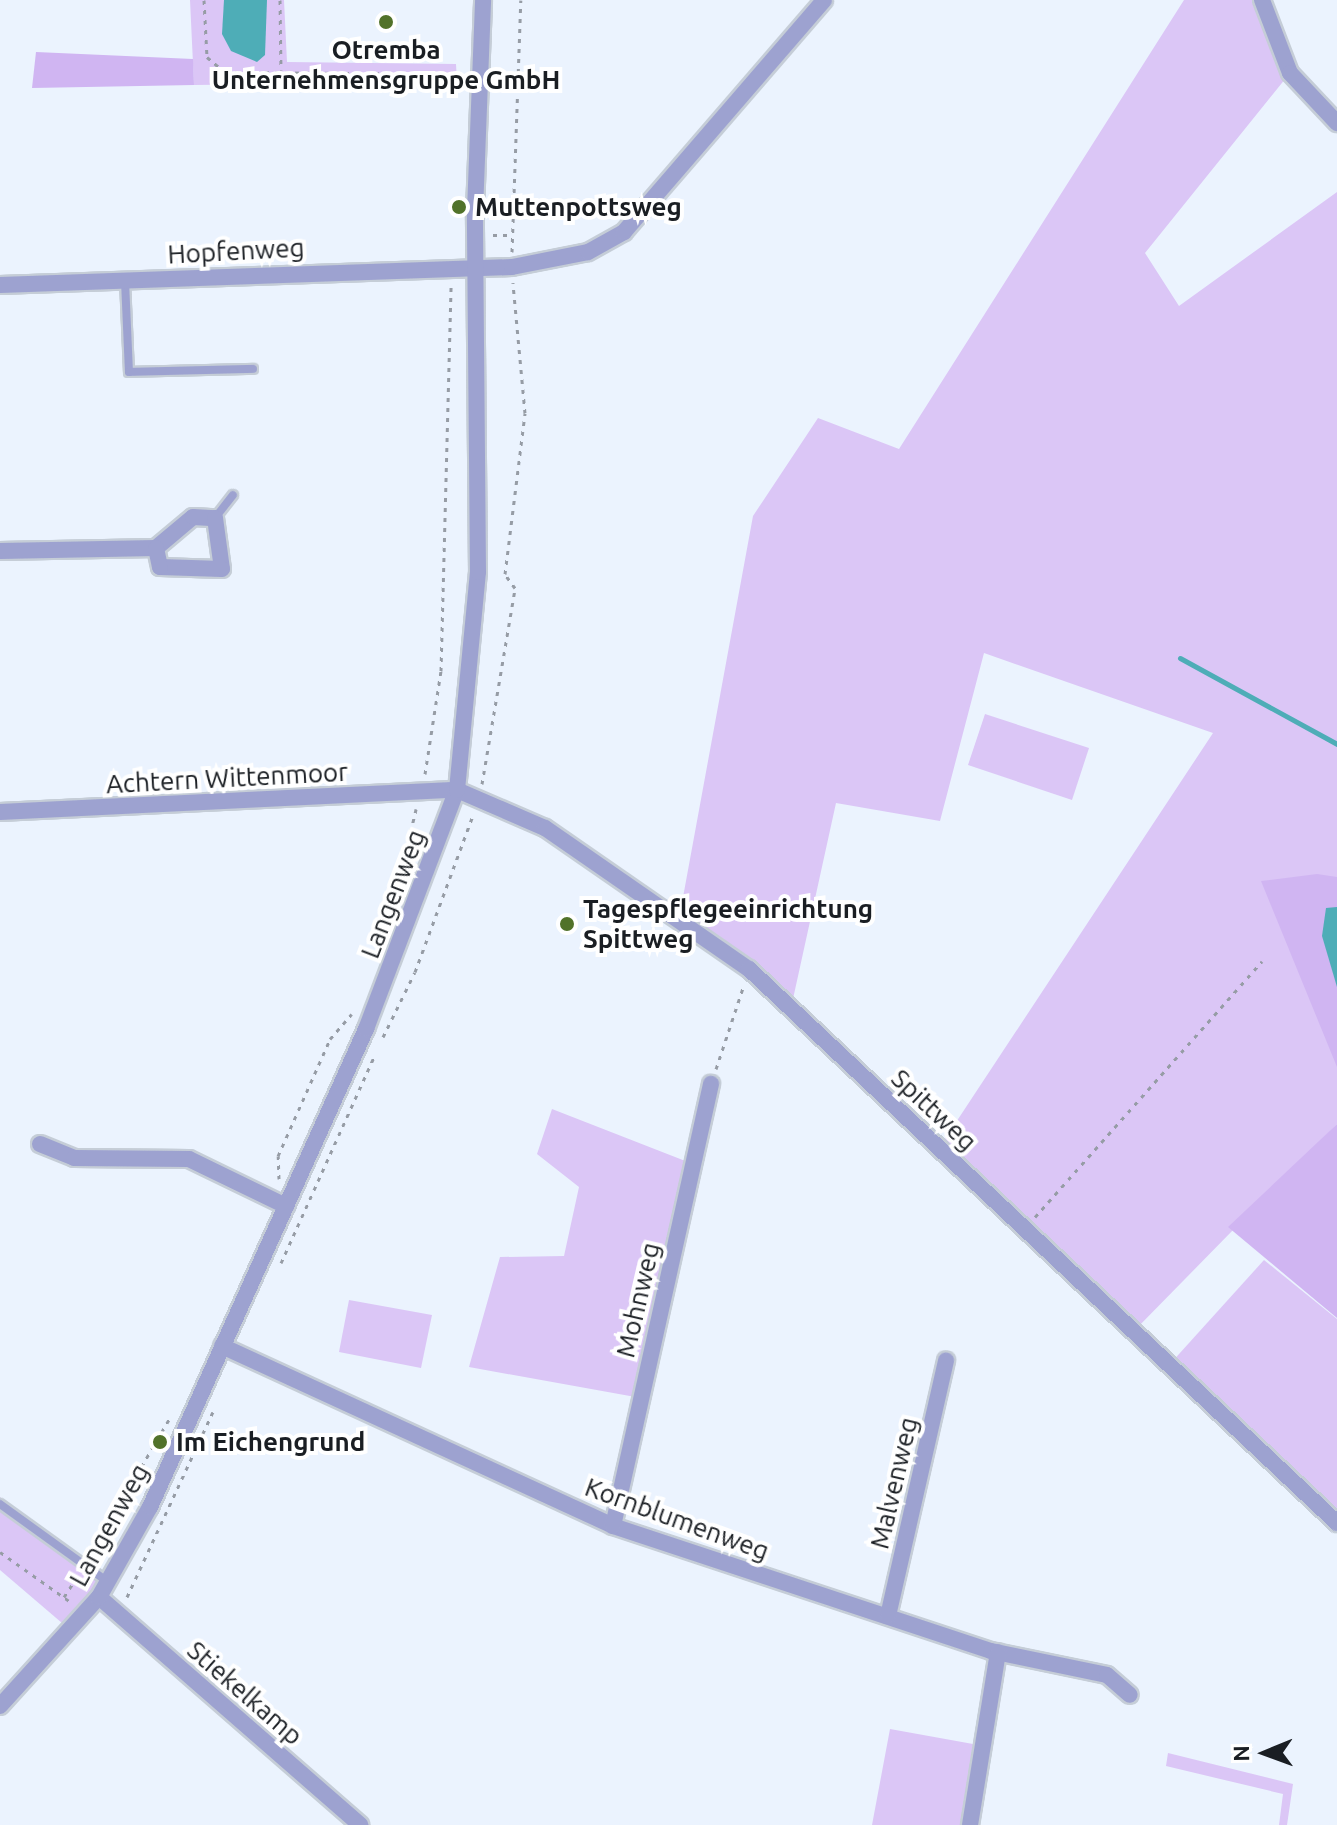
<!DOCTYPE html>
<style>
body{margin:0}
#map{position:relative;width:1337px;height:1825px;overflow:hidden;background:#ebf3fe;font-family:Ubuntu,sans-serif}
div>[style]{position:absolute}
.green>*{inset:0;background:#dbc6f6}
.forest>*{inset:0;background:#d0b5f2}
.water>*{inset:0;background:#4eadb7}
.stream>*{height:5px;margin:-2.5px;padding:0 2.5px;transform-origin:2.5px;border-radius:2.5px;background:#4eadb7}
.path>*{height:3px;margin-top:-1.5px;transform-origin:0;background:repeating-linear-gradient(90deg,#969ca5 0 4px,transparent 0 10px)}
.roads{filter:drop-shadow(2px 0 #c5cdd7) drop-shadow(-2px 0 #c5cdd7) drop-shadow(0 2px #c5cdd7) drop-shadow(0 -2px #c5cdd7)}
.lane>*{height:8px;margin:-4px;padding:0 4px;transform-origin:4px;border-radius:4px;background:#9da2d0}
.street>*{height:16px;margin:-8px;padding:0 8px;transform-origin:8px;border-radius:8px;background:#9da2d0}
.dots>*{width:22px;height:22px;translate:-50% -50%;box-sizing:border-box;border:4px solid #fff;border-radius:50%}
span{translate:-50% -50%;white-space:nowrap;text-align:center;line-height:1.15;-webkit-text-stroke:8px #fff;paint-order:stroke}
.poi-label{font-size:26px;color:#1a1e23;font-weight:700}
.left{translate:0 -50%;text-align:left}
.street-label{font-size:26px;color:#1a1e23}
.north{position:absolute;left:1225px;top:1713px;width:80px;height:80px;-webkit-text-stroke:6px #fff;paint-order:stroke;rotate:269deg;font-size:22px;font-weight:700;line-height:32px;text-align:center;color:#1a1e23}
.north::after{content:'';display:block;margin:auto;width:28px;height:36px;background:#1a1e23;clip-path:polygon(50% 0,100% 100%,50% 72%,0 100%)}
</style>
<div id="map">
<div class="green">
<div style="clip-path:polygon(190px 0,284px 0,287px 62px,456px 64px,457px 82px,194px 85px)"></div>
<div style="clip-path:polygon(1184px 0,1263px 0,1290px 73px,1145px 253px,1179px 306px,1337px 192px,1337px 1124px,1134px 1331px,939px 1148px,1213px 733px,984px 653px,940px 821px,836px 803px,791px 1008px,679px 919px,753px 516px,818px 418px,899px 449px)"></div>
<div style="clip-path:polygon(985px 714px,1089px 748px,1072px 800px,968px 765px)"></div>
<div style="clip-path:polygon(552px 1109px,693px 1164px,641px 1398px,469px 1367px,500px 1257px,564px 1256px,579px 1187px,537px 1154px)"></div>
<div style="clip-path:polygon(1264px 1260px,1337px 1319px,1337px 1521px,1170px 1364px)"></div>
<div style="clip-path:polygon(349px 1300px,432px 1315px,421px 1368px,339px 1352px)"></div>
<div style="clip-path:polygon(0 1497px,104px 1588px,69px 1629px,0 1570px)"></div>
<div style="clip-path:polygon(890px 1729px,973px 1744px,960px 1825px,872px 1825px)"></div>
<div style="clip-path:polygon(1168px 1753px,1293px 1784px,1287px 1825px,1279px 1825px,1283px 1794px,1166px 1766px)"></div>
</div>
<div class="forest">
<div style="clip-path:polygon(36px 52px,193px 59px,194px 85px,32px 88px)"></div>
<div style="clip-path:polygon(1317px 874px,1337px 877px,1337px 1067px,1261px 881px)"></div>
<div style="clip-path:polygon(1337px 1124px,1337px 1318px,1228px 1227px)"></div>
</div>
<div class="water">
<div style="clip-path:polygon(224px 0,267px 0,265px 55px,257px 62px,231px 51px,222px 34px)"></div>
<div style="clip-path:polygon(1337px 907px,1337px 987px,1322px 936px,1326px 908px)"></div>
</div>
<div class="stream">
<div style="left:1180px;top:658px;width:179px;rotate:28.7deg"></div>
</div>
<div class="path">
<div style="left:204px;top:0;width:57px;rotate:87deg"></div>
<div style="left:207px;top:57px;width:23px;rotate:40deg"></div>
<div style="left:225px;top:72px;width:240px;rotate:0.5deg"></div>
<div style="left:280px;top:0;width:70px;rotate:89.2deg"></div>
<div style="left:493px;top:235px;width:20px"></div>
<div style="left:512px;top:252px;width:252px;rotate:-88deg"></div>
<div style="left:425px;top:774px;width:104px;rotate:-81.2deg"></div>
<div style="left:441px;top:671px;width:384px;rotate:-88.5deg"></div>
<div style="left:482px;top:784px;width:199px;rotate:-80.4deg"></div>
<div style="left:515px;top:588px;width:17px;rotate:-126deg"></div>
<div style="left:505px;top:574px;width:162px;rotate:-82.9deg"></div>
<div style="left:525px;top:413px;width:131px;rotate:-95.3deg"></div>
<div style="left:392px;top:910px;width:104px;rotate:-76.6deg"></div>
<div style="left:383px;top:1037px;width:72px;rotate:-63.8deg"></div>
<div style="left:415px;top:972px;width:167px;rotate:-69.7deg"></div>
<div style="left:716px;top:1069px;width:89px;rotate:-71.6deg"></div>
<div style="left:279px;top:1179px;width:23px;rotate:-92deg"></div>
<div style="left:278px;top:1156px;width:128px;rotate:-66deg"></div>
<div style="left:330px;top:1039px;width:33px;rotate:-49deg"></div>
<div style="left:1035px;top:1217px;width:342px;rotate:-48.4deg"></div>
<div style="left:281px;top:1263px;width:228px;rotate:-65.7deg"></div>
<div style="left:0;top:1552px;width:88px;rotate:35.3deg"></div>
<div style="left:91px;top:1553px;width:156px;rotate:-59.7deg"></div>
<div style="left:64px;top:1597px;width:24px;rotate:-57deg"></div>
<div style="left:127px;top:1597px;width:204px;rotate:-65.1deg"></div>
</div>
<div class="roads">
<div class="lane">
<div style="left:125px;top:281px;width:91px;rotate:87.5deg"></div>
<div style="left:129px;top:372px;width:124px;rotate:-1.4deg"></div>
<div style="left:215px;top:518px;width:29px;rotate:-52deg"></div>
<div style="left:0;top:1504px;width:133px;rotate:35.8deg"></div>
</div>
<div class="street">
<div style="left:1262px;top:0;width:78px;rotate:69deg"></div>
<div style="left:1290px;top:73px;width:69px;rotate:46.8deg"></div>
<div style="left:0;top:285px;width:512px;rotate:-2.01deg"></div>
<div style="left:512px;top:267px;width:77px;rotate:-11.2deg"></div>
<div style="left:588px;top:252px;width:41px;rotate:-29.1deg"></div>
<div style="left:624px;top:232px;width:306px;rotate:-49.2deg"></div>
<div style="left:0;top:551px;width:156px;rotate:-1.1deg"></div>
<div style="left:156px;top:548px;width:48px;rotate:-40deg"></div>
<div style="left:193px;top:517px;width:22px;rotate:3deg"></div>
<div style="left:215px;top:518px;width:51px;rotate:82.2deg"></div>
<div style="left:222px;top:569px;width:62px;rotate:-178.2deg"></div>
<div style="left:160px;top:567px;width:19px;rotate:-102deg"></div>
<div style="left:0;top:812px;width:458px;rotate:-2.8deg"></div>
<div style="left:457px;top:790px;width:96px;rotate:23.4deg"></div>
<div style="left:545px;top:828px;width:248px;rotate:34.7deg"></div>
<div style="left:749px;top:969px;width:808px;rotate:43.29deg"></div>
<div style="left:40px;top:1144px;width:37px;rotate:22deg"></div>
<div style="left:74px;top:1158px;width:115px;rotate:0.5deg"></div>
<div style="left:189px;top:1159px;width:108px;rotate:25.9deg"></div>
<div style="left:222px;top:1346px;width:430px;rotate:24.7deg"></div>
<div style="left:613px;top:1526px;width:398px;rotate:18.3deg"></div>
<div style="left:991px;top:1651px;width:118px;rotate:11.7deg"></div>
<div style="left:1107px;top:1675px;width:30px;rotate:41deg"></div>
<div style="left:613px;top:1526px;width:453px;rotate:-77.5deg"></div>
<div style="left:99px;top:1597px;width:347px;rotate:41.1deg"></div>
<div style="left:888px;top:1616px;width:262px;rotate:-77.2deg"></div>
<div style="left:0;top:1706px;width:147px;rotate:-47.8deg"></div>
<div style="left:99px;top:1597px;width:103px;rotate:-60.5deg"></div>
<div style="left:150px;top:1507px;width:525px;rotate:-65.68deg"></div>
<div style="left:366px;top:1029px;width:256px;rotate:-69.2deg"></div>
<div style="left:457px;top:790px;width:219px;rotate:-84.5deg"></div>
<div style="left:478px;top:572px;width:361px;rotate:-90.5deg"></div>
<div style="left:475px;top:211px;width:211px;rotate:-87.8deg"></div>
<div style="left:970px;top:1825px;width:175px;rotate:-80.8deg"></div>
</div>
</div>
<div class="dots">
<div style="left:386px;top:22px;background:#51722a"></div>
<div style="left:459px;top:207px;background:#51722a"></div>
<div style="left:567px;top:924px;background:#51722a"></div>
<div style="left:160px;top:1442px;background:#51722a"></div>
</div>
<div class="poi-label">
<span style="left:386px;top:65px">Otremba<br>Unternehmensgruppe GmbH</span>
<span class="left" style="left:475px;top:207px">Muttenpottsweg</span>
<span class="left" style="left:583px;top:924px">Tagespflegeeinrichtung<br>Spittweg</span>
<span class="left" style="left:176px;top:1442px">Im Eichengrund</span>
</div>
<div class="street-label">
<span style="left:236px;top:251px;rotate:-3deg">Hopfenweg</span>
<span style="left:227px;top:778px;rotate:-3deg">Achtern Wittenmoor</span>
<span style="left:393px;top:894px;rotate:-69deg">Langenweg</span>
<span style="left:934px;top:1110px;rotate:43deg">Spittweg</span>
<span style="left:638px;top:1300px;rotate:-77deg">Mohnweg</span>
<span style="left:894px;top:1483px;rotate:-77deg">Malvenweg</span>
<span style="left:677px;top:1519px;rotate:20deg">Kornblumenweg</span>
<span style="left:109px;top:1525px;rotate:-61deg">Langenweg</span>
<span style="left:245px;top:1693px;rotate:41deg">Stiekelkamp</span>
</div>
<div class="north">N</div>
</div>
